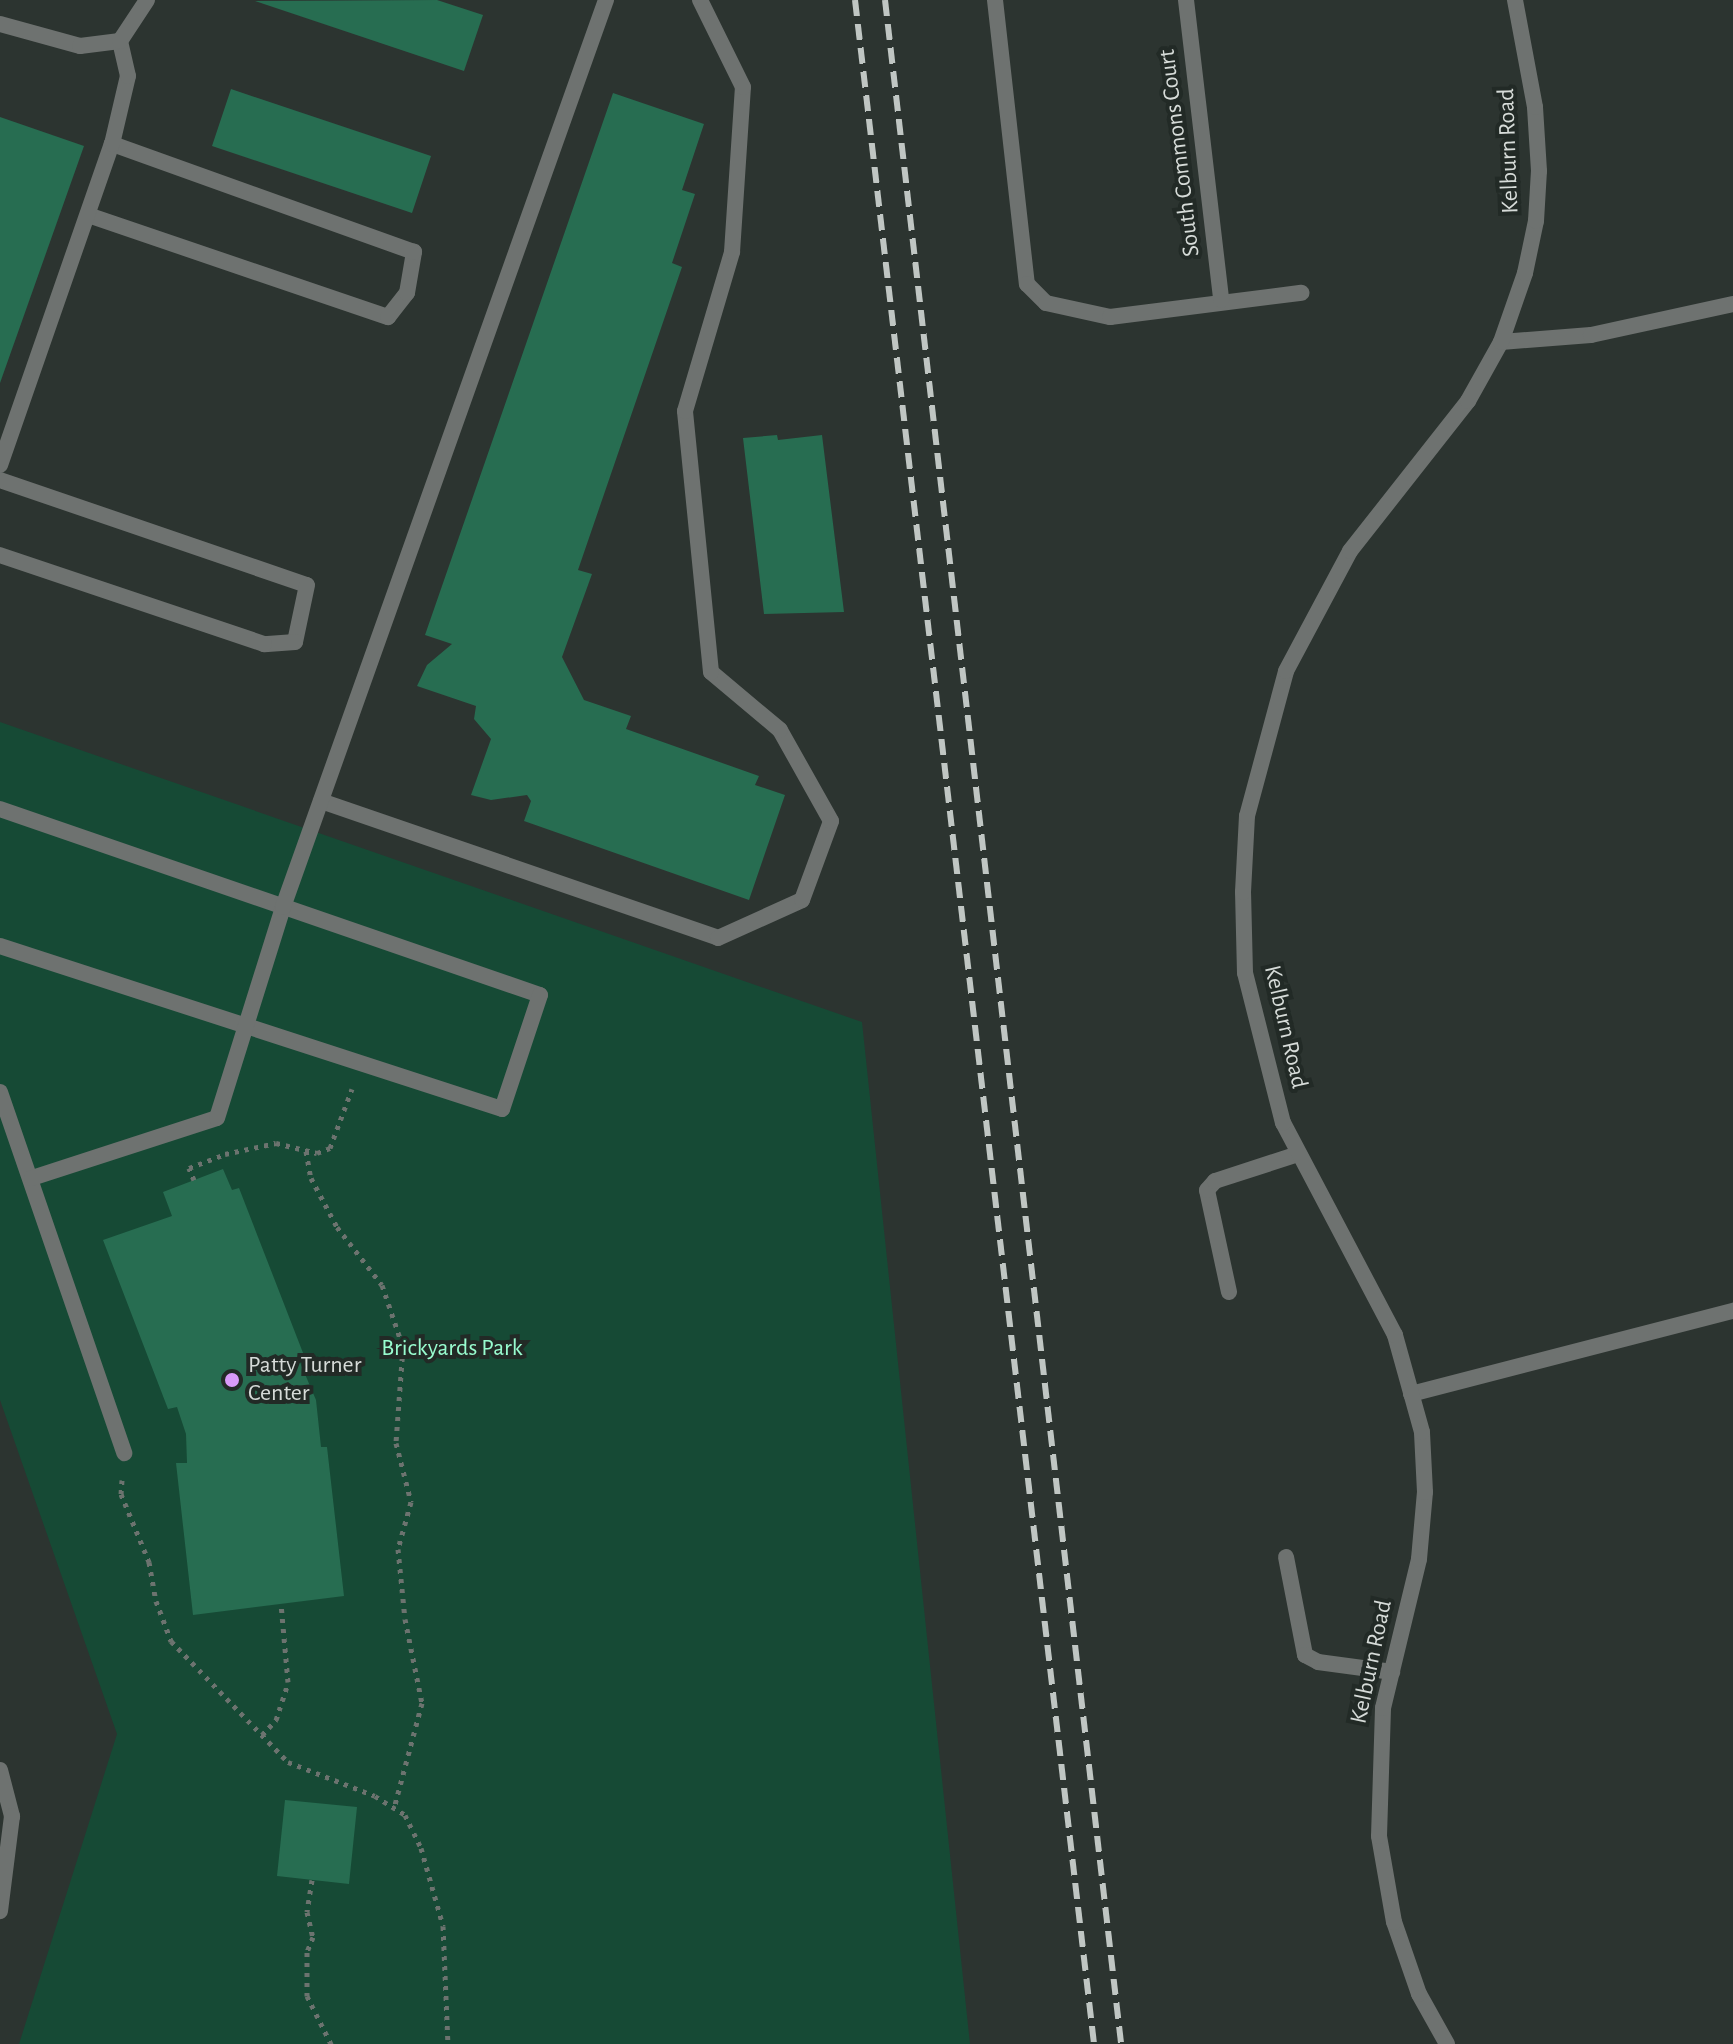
<!DOCTYPE html>
<style>
body{margin:0}
#map{position:relative;width:1733px;height:2044px;overflow:hidden;background:#2c3430;font-family:"Alegreya Sans",sans-serif}
div>[style]{position:absolute}
.green>*{inset:0;background:#164a35}
.building>*{inset:0;background:#276d51}
.path>*{height:5px;margin-top:-2.5px;transform-origin:0;background:repeating-linear-gradient(90deg,#6c736f 0 4px,transparent 0 10px)}
.service>*{height:16px;margin:-8px;padding:0 8px;transform-origin:8px;border-radius:8px;background:#6e7270}
.minor>*{height:16px;margin:-8px;padding:0 8px;transform-origin:8px;border-radius:8px;background:#6e7270}
.rail>*{height:6px;margin-top:-3px;transform-origin:0;background:repeating-linear-gradient(90deg,#c0c6c3 0 16px,transparent 0 24px)}
.dots>*{width:22px;height:22px;translate:-50% -50%;box-sizing:border-box;border:4px solid #222a26;border-radius:50%}
span{translate:-50% -50%;white-space:nowrap;text-align:center;line-height:1.15;-webkit-text-stroke:8px #222a26;paint-order:stroke}
.street-label{font-size:24px;color:#d6dbd8}
.park-label{font-size:24px;color:#98fccf}
.poi-label{font-size:24px;color:#d6dbd8}
.left{translate:0 -50%;text-align:left}
</style>
<div id="map">
<div class="green">
<div style="clip-path:polygon(0 722px,862px 1022px,970px 2044px,19px 2044px,117px 1734px,0 1400px)"></div>
</div>
<div class="building">
<div style="clip-path:polygon(437px 0,483px 15px,464px 71px,255px 1px)"></div>
<div style="clip-path:polygon(231px 89px,431px 156px,412px 213px,212px 146px)"></div>
<div style="clip-path:polygon(613px 93px,704px 124px,682px 190px,695px 194px,672px 263px,682px 267px,578px 570px,592px 574px,562px 657px,584px 700px,631px 716px,626px 729px,759px 776px,755px 785px,785px 795px,749px 900px,524px 821px,531px 801px,527px 795px,491px 800px,471px 795px,491px 739px,474px 719px,476px 706px,417px 686px,427px 665px,452px 644px,425px 635px)"></div>
<div style="clip-path:polygon(0 117px,84px 146px,0 383px)"></div>
<div style="clip-path:polygon(777px 435px,778px 440px,822px 435px,844px 612px,764px 614px,743px 438px)"></div>
<div style="clip-path:polygon(223px 1169px,232px 1190px,239px 1188px,305px 1358px,299px 1360px,316px 1400px,321px 1447px,327px 1447px,344px 1596px,193px 1615px,176px 1463px,187px 1463px,186px 1434px,177px 1407px,168px 1409px,103px 1240px,172px 1216px,163px 1192px)"></div>
<div style="clip-path:polygon(285px 1800px,357px 1807px,349px 1884px,277px 1876px)"></div>
</div>
<div class="path">
<div style="left:306px;top:1151px;width:27px;rotate:80deg"></div>
<div style="left:311px;top:1178px;width:55px;rotate:62deg"></div>
<div style="left:337px;top:1227px;width:73px;rotate:52.2deg"></div>
<div style="left:382px;top:1285px;width:65px;rotate:71.3deg"></div>
<div style="left:403px;top:1347px;width:96px;rotate:94.2deg"></div>
<div style="left:396px;top:1443px;width:61px;rotate:75.7deg"></div>
<div style="left:411px;top:1502px;width:49px;rotate:105.5deg"></div>
<div style="left:398px;top:1549px;width:70px;rotate:84.3deg"></div>
<div style="left:405px;top:1619px;width:86px;rotate:78.6deg"></div>
<div style="left:422px;top:1703px;width:109px;rotate:104.9deg"></div>
<div style="left:194px;top:1180px;width:13px;rotate:-113deg"></div>
<div style="left:189px;top:1168px;width:39px;rotate:-21deg"></div>
<div style="left:225px;top:1154px;width:52px;rotate:-12.2deg"></div>
<div style="left:276px;top:1143px;width:42px;rotate:13.7deg"></div>
<div style="left:317px;top:1153px;width:14px;rotate:-21deg"></div>
<div style="left:330px;top:1148px;width:63px;rotate:-69.6deg"></div>
<div style="left:122px;top:1480px;width:14px;rotate:94deg"></div>
<div style="left:121px;top:1494px;width:74px;rotate:67.6deg"></div>
<div style="left:149px;top:1562px;width:40px;rotate:80deg"></div>
<div style="left:156px;top:1601px;width:43px;rotate:69.4deg"></div>
<div style="left:171px;top:1641px;width:168px;rotate:46deg"></div>
<div style="left:288px;top:1762px;width:93px;rotate:21.3deg"></div>
<div style="left:375px;top:1796px;width:36px;rotate:32deg"></div>
<div style="left:405px;top:1815px;width:37px;rotate:64deg"></div>
<div style="left:421px;top:1848px;width:81px;rotate:74.2deg"></div>
<div style="left:443px;top:1926px;width:118px;rotate:87.6deg"></div>
<div style="left:262px;top:1735px;width:21px;rotate:-47deg"></div>
<div style="left:276px;top:1720px;width:40px;rotate:-72deg"></div>
<div style="left:288px;top:1682px;width:78px;rotate:-95.1deg"></div>
<div style="left:312px;top:1880px;width:32px;rotate:99deg"></div>
<div style="left:307px;top:1912px;width:26px;rotate:77deg"></div>
<div style="left:313px;top:1937px;width:16px;rotate:112deg"></div>
<div style="left:307px;top:1952px;width:44px;rotate:90deg"></div>
<div style="left:307px;top:1996px;width:54px;rotate:63.4deg"></div>
</div>
<div class="service">
<div style="left:995px;top:0;width:286px;rotate:83.6deg"></div>
<div style="left:1027px;top:284px;width:27px;rotate:45deg"></div>
<div style="left:1046px;top:303px;width:66px;rotate:12.3deg"></div>
<div style="left:1110px;top:317px;width:193px;rotate:-7.2deg"></div>
<div style="left:88px;top:215px;width:317px;rotate:18.8deg"></div>
<div style="left:388px;top:317px;width:31px;rotate:-52deg"></div>
<div style="left:407px;top:293px;width:42px;rotate:-80.3deg"></div>
<div style="left:414px;top:252px;width:321px;rotate:-160.3deg"></div>
<div style="left:1501px;top:342px;width:90px;rotate:-4.4deg"></div>
<div style="left:1591px;top:335px;width:145px;rotate:-12.3deg"></div>
<div style="left:0;top:465px;width:340px;rotate:-70.8deg"></div>
<div style="left:112px;top:144px;width:70px;rotate:-76.8deg"></div>
<div style="left:128px;top:76px;width:36px;rotate:-103deg"></div>
<div style="left:0;top:480px;width:324px;rotate:18.9deg"></div>
<div style="left:307px;top:585px;width:58px;rotate:101.9deg"></div>
<div style="left:295px;top:642px;width:31px;rotate:176deg"></div>
<div style="left:264px;top:644px;width:279px;rotate:-161.4deg"></div>
<div style="left:321px;top:801px;width:420px;rotate:19deg"></div>
<div style="left:718px;top:938px;width:92px;rotate:-24.3deg"></div>
<div style="left:802px;top:900px;width:84px;rotate:-69.8deg"></div>
<div style="left:831px;top:821px;width:104px;rotate:-119.3deg"></div>
<div style="left:780px;top:730px;width:90px;rotate:-140deg"></div>
<div style="left:711px;top:672px;width:262px;rotate:-95.7deg"></div>
<div style="left:685px;top:411px;width:166px;rotate:-73.5deg"></div>
<div style="left:732px;top:252px;width:165px;rotate:-86.2deg"></div>
<div style="left:743px;top:87px;width:97px;rotate:-116.3deg"></div>
<div style="left:0;top:809px;width:571px;rotate:19.01deg"></div>
<div style="left:540px;top:995px;width:120px;rotate:108.4deg"></div>
<div style="left:502px;top:1109px;width:528px;rotate:-162.01deg"></div>
<div style="left:0;top:1092px;width:382px;rotate:71deg"></div>
<div style="left:32px;top:1178px;width:194px;rotate:-18deg"></div>
<div style="left:217px;top:1118px;width:221px;rotate:-72.6deg"></div>
<div style="left:283px;top:907px;width:963px;rotate:-70.4deg"></div>
<div style="left:1229px;top:1292px;width:104px;rotate:-102.2deg"></div>
<div style="left:1207px;top:1190px;width:12px;rotate:-48deg"></div>
<div style="left:1215px;top:1181px;width:87px;rotate:-18deg"></div>
<div style="left:1411px;top:1394px;width:333px;rotate:-14.5deg"></div>
<div style="left:1286px;top:1557px;width:100px;rotate:79deg"></div>
<div style="left:1305px;top:1655px;width:15px;rotate:28deg"></div>
<div style="left:1318px;top:1662px;width:75px;rotate:7.7deg"></div>
</div>
<div class="minor">
<div style="left:1186px;top:0;width:302px;rotate:83.3deg"></div>
<div style="left:0;top:24px;width:83px;rotate:15.4deg"></div>
<div style="left:80px;top:46px;width:40px;rotate:-7.1deg"></div>
<div style="left:120px;top:41px;width:49px;rotate:-56.6deg"></div>
<div style="left:0;top:1770px;width:48px;rotate:75.4deg"></div>
<div style="left:12px;top:1816px;width:96px;rotate:97.2deg"></div>
<div style="left:1447px;top:2044px;width:57px;rotate:-119.2deg"></div>
<div style="left:1419px;top:1994px;width:76px;rotate:-109.1deg"></div>
<div style="left:1394px;top:1922px;width:87px;rotate:-99.9deg"></div>
<div style="left:1379px;top:1836px;width:128px;rotate:-88.2deg"></div>
<div style="left:1383px;top:1708px;width:153px;rotate:-76.4deg"></div>
<div style="left:1419px;top:1559px;width:67px;rotate:-84.9deg"></div>
<div style="left:1425px;top:1492px;width:60px;rotate:-92.9deg"></div>
<div style="left:1422px;top:1432px;width:101px;rotate:-105.6deg"></div>
<div style="left:1395px;top:1335px;width:240px;rotate:-117.8deg"></div>
<div style="left:1283px;top:1123px;width:155px;rotate:-104.2deg"></div>
<div style="left:1245px;top:973px;width:81px;rotate:-91.4deg"></div>
<div style="left:1243px;top:892px;width:76px;rotate:-87deg"></div>
<div style="left:1247px;top:816px;width:150px;rotate:-74.9deg"></div>
<div style="left:1286px;top:671px;width:136px;rotate:-61.9deg"></div>
<div style="left:1350px;top:551px;width:191px;rotate:-51.8deg"></div>
<div style="left:1468px;top:401px;width:68px;rotate:-60.8deg"></div>
<div style="left:1501px;top:342px;width:73px;rotate:-70.8deg"></div>
<div style="left:1525px;top:273px;width:53px;rotate:-78.1deg"></div>
<div style="left:1536px;top:221px;width:50px;rotate:-86.6deg"></div>
<div style="left:1539px;top:171px;width:64px;rotate:-93.6deg"></div>
<div style="left:1535px;top:107px;width:109px;rotate:-100.6deg"></div>
</div>
<div class="rail">
<div style="left:855px;top:0;width:2058px;rotate:83.33deg"></div>
<div style="left:885px;top:0;width:2058px;rotate:83.41deg"></div>
</div>
<div class="dots">
<div style="left:232px;top:1380px;background:#d89af8"></div>
</div>
<div class="street-label">
<span style="left:1509px;top:151px;rotate:-92deg">Kelburn Road</span>
<span style="left:1180px;top:153px;rotate:-97deg">South Commons Court</span>
<span style="left:1285px;top:1027px;rotate:77deg">Kelburn Road</span>
<span style="left:1372px;top:1662px;rotate:-78deg">Kelburn Road</span>
</div>
<div class="park-label">
<span style="left:452px;top:1349px">Brickyards Park</span>
</div>
<div class="poi-label">
<span class="left" style="left:248px;top:1380px">Patty Turner<br>Center</span>
</div>
</div>
